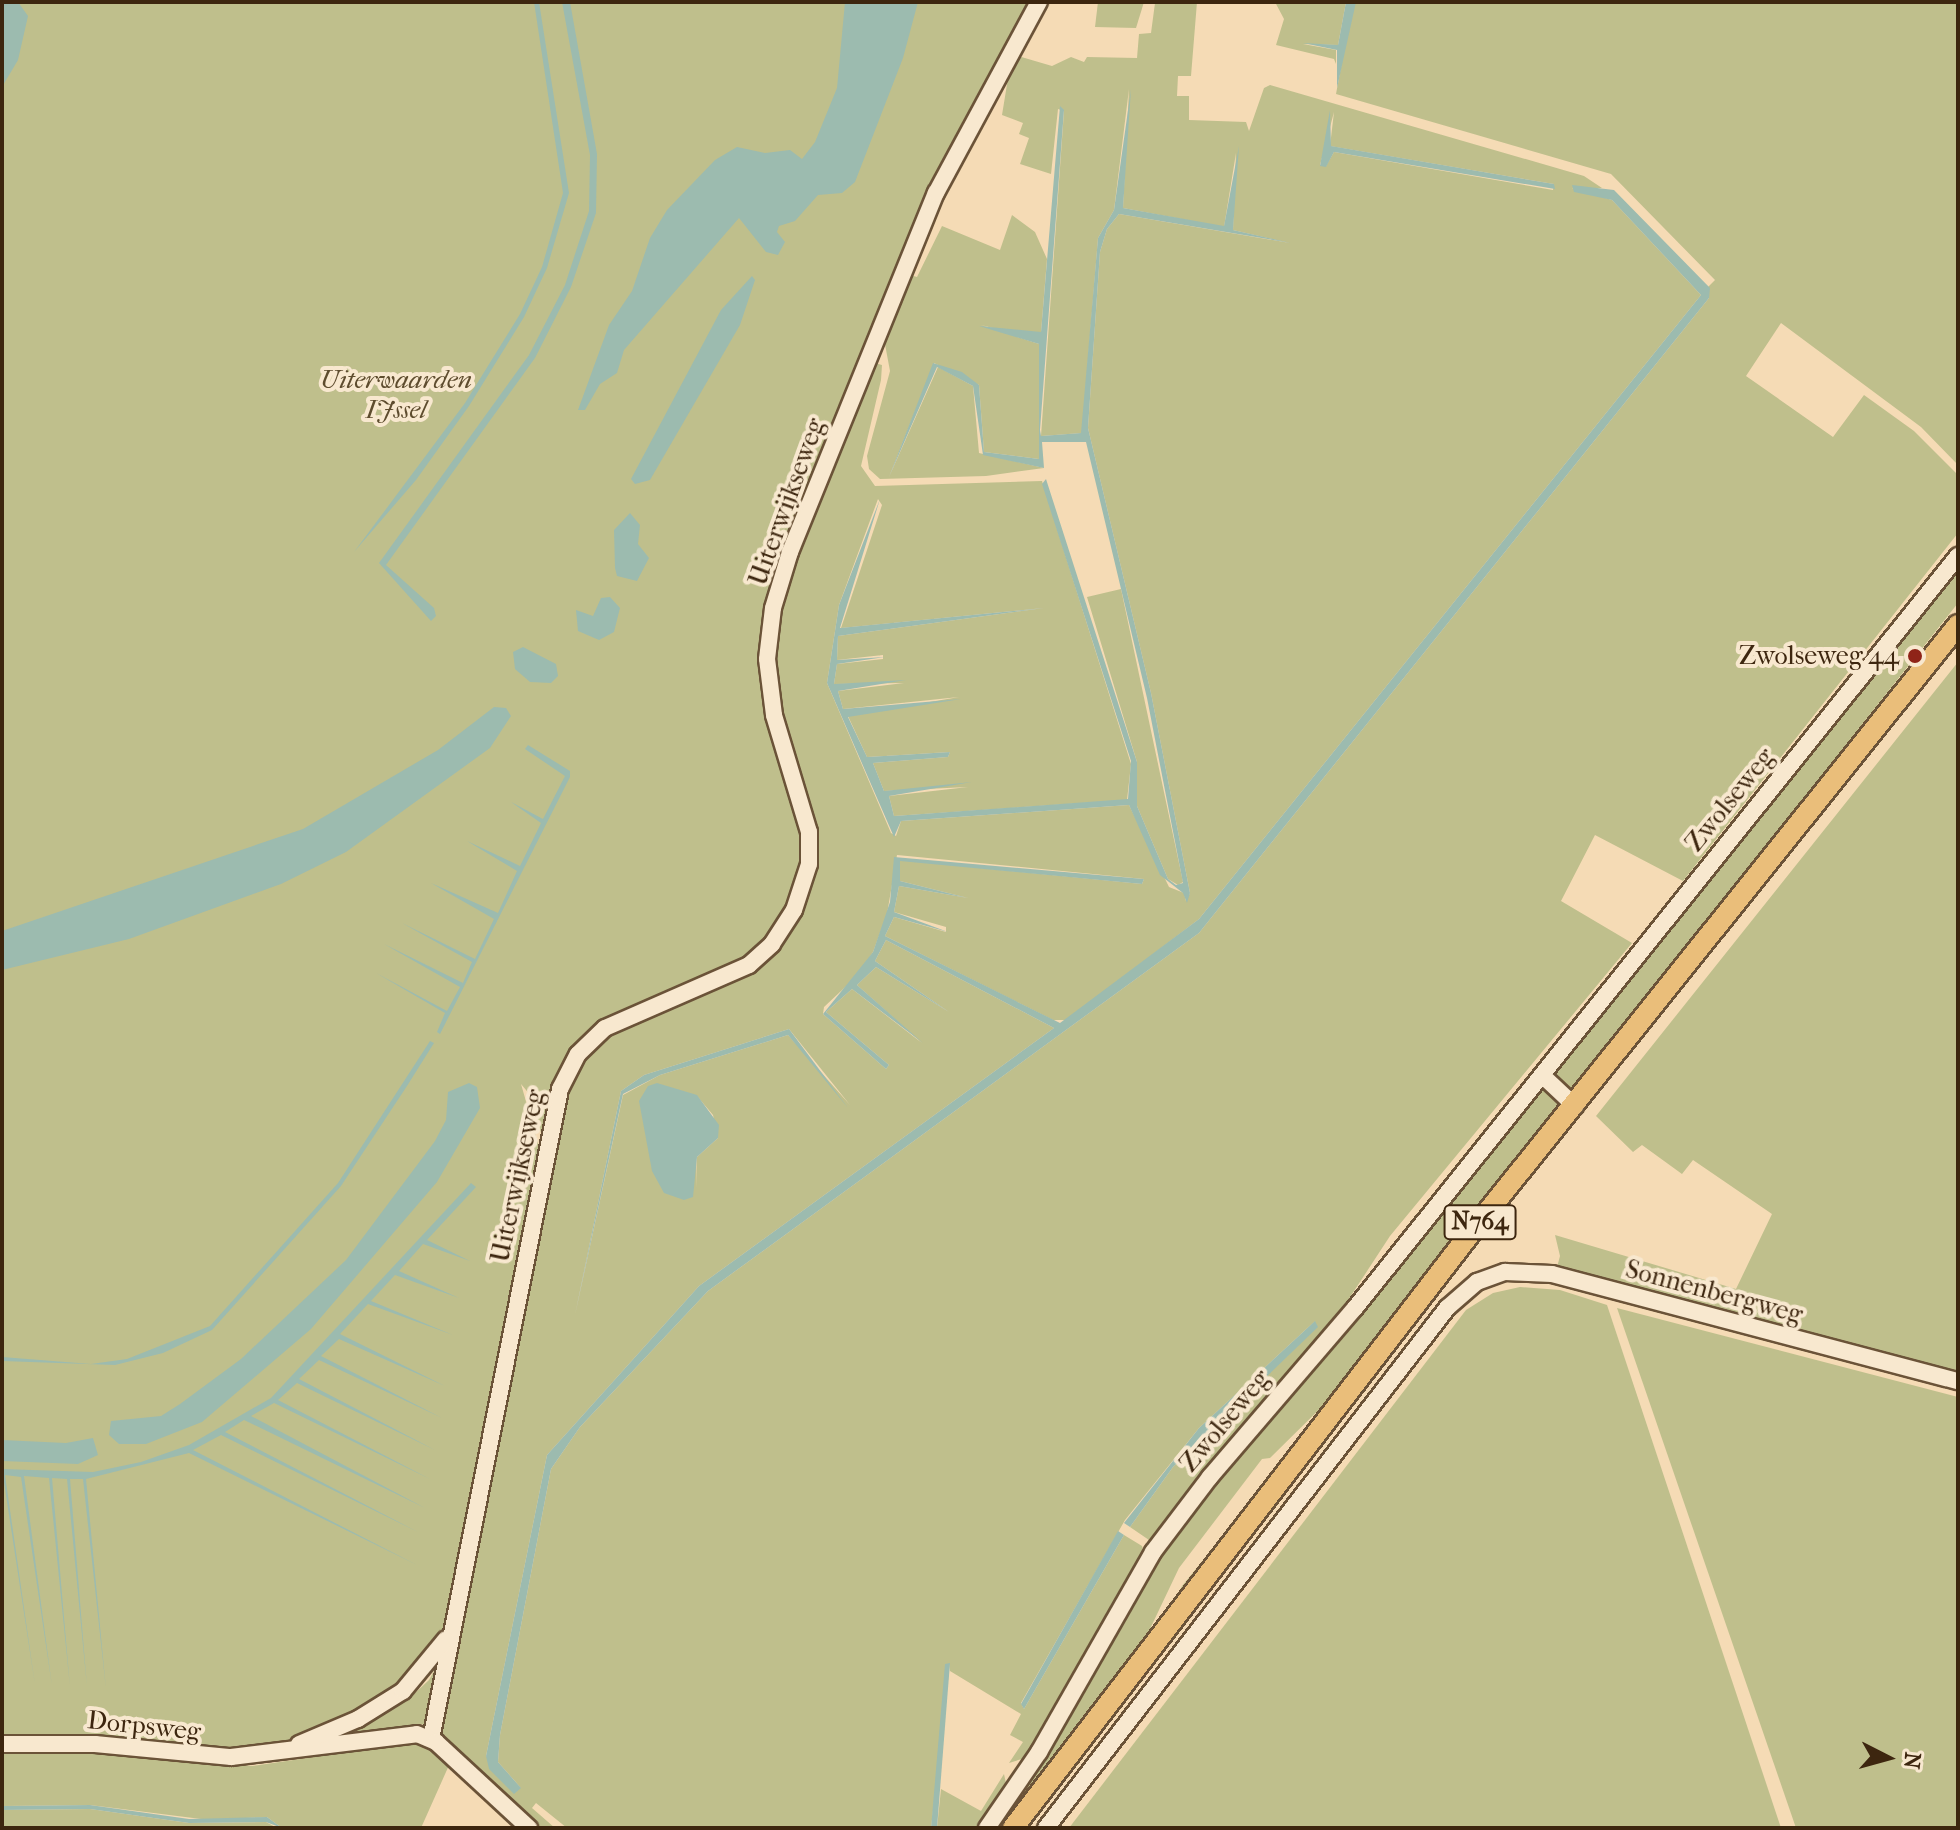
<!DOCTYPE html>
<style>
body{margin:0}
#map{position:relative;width:1960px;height:1830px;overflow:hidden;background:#f5dbb5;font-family:"IM FELL French Canon",serif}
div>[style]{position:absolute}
.green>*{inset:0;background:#bfbf8c}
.water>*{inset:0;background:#9cbbaf}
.roads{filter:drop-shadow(2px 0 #6b5338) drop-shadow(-2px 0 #6b5338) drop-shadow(0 2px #6b5338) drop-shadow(0 -2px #6b5338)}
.minor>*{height:16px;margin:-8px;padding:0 8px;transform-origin:8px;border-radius:8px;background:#f8e8cf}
.major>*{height:20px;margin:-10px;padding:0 10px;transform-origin:10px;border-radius:10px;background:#eabe7a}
.dots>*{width:22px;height:22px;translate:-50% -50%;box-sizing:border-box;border:4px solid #f8e8cf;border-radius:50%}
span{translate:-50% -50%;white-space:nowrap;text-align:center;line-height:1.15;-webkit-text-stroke:8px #f8e8cf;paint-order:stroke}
.shield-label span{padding:2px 6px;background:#f8e8cf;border:2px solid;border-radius:6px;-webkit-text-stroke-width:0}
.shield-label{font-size:24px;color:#3d260f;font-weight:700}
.park-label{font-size:26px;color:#5e4c2e;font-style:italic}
.street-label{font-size:26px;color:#3d260f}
.poi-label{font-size:26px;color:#3d260f}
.right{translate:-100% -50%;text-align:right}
.frame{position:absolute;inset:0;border:4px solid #3d260f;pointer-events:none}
.north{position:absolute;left:1848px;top:1718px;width:80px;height:80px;-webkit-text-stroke:6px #f8e8cf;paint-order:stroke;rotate:96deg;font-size:22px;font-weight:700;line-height:32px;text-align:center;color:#3d260f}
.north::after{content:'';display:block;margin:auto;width:28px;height:36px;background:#3d260f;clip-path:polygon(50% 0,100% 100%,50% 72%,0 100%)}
</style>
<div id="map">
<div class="green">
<div style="clip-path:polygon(4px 2px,1034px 2px,941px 174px,789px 559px,767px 676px,807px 846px,793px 905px,757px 953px,596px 1030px,541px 1133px,531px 1096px,521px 1084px,542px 1157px,443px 1636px,391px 1694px,308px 1737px,252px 1752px,2px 1738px)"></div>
<div style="clip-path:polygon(1098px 2px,1144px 2px,1136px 28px,1095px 27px)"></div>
<div style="clip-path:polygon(evenodd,1151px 2px,1197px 2px,1191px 76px,1178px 76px,1177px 96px,1189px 96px,1189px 120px,1246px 122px,1249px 131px,1264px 88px,1270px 85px,1584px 176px,1602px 188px,1572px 188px,1612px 200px,1701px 295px,1199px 919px,1067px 1020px,1053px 1020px,885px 936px,894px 917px,946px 932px,946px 927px,894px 912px,899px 886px,968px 898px,900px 881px,900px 860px,1142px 884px,1144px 879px,897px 855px,887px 914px,873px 952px,857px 976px,824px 1007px,823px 1014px,886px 1069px,889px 1065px,826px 1012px,852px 989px,922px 1043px,857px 985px,876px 967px,949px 1012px,875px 961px,886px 940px,1054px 1028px,699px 1286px,547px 1455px,486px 1756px,521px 1788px,498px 1762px,500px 1735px,551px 1469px,580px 1427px,708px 1291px,1199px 933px,1709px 298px,1708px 287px,1715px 280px,1611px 174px,1336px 94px,1353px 3px,1958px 2px,1958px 465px,1921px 427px,1781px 323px,1746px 376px,1833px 437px,1864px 395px,1914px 431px,1958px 475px,1958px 533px,1683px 881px,1595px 835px,1561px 901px,1632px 943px,1390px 1236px,1320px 1343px,1158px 1538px,1149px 1540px,1130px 1527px,1173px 1467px,1315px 1321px,1199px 1428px,1125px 1520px,1021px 1703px,1024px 1709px,1124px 1535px,1142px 1546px,1145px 1558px,1031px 1756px,1009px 1763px,1023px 1742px,1010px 1735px,1021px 1714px,950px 1671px,950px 1663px,931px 1828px,567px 1828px,536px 1803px,532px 1808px,555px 1828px,535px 1828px,439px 1731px,559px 1100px,593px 1043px,764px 957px,812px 856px,776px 713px,774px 632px,787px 576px,871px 362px,882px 365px,881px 380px,861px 466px,875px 486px,1042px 481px,1131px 764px,1127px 800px,894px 816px,889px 796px,968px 787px,884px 791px,873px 763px,948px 757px,950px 752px,867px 757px,848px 716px,959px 697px,843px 709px,838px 691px,904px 683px,834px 684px,837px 664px,883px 659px,883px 655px,837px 660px,838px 636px,1044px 608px,841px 628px,882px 505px,878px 499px,839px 605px,827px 683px,891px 833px,896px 836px,901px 821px,1129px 805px,1169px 887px,1184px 893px,1186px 901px,1190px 893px,1151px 693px,1088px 428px,1100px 252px,1107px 229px,1119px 214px,1290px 243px,1233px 230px,1236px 153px,1224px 227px,1123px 208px,1129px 89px,1114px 210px,1098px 238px,1082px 433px,1041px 436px,1064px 111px,1058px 109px,1051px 174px,1020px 164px,1029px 138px,1019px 134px,1023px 123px,1002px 115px,1010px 66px,1018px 56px,1052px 66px,1071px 57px,1084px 62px,1087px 57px,1137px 58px,1139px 34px,1151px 33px,1155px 3px,1151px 2px,1334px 112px,1330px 146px,1554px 184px,1553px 190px,1334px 152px,1326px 166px,1320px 165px,1334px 112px,1151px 2px,789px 1029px,850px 1105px,788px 1035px,660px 1075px,623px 1095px,575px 1315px,621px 1091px,644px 1075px,789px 1029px,1151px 2px,697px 1096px,713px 1115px,718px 1138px,697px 1157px,696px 1188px,697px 1096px)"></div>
<div style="clip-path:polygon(1275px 2px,1346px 2px,1338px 45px,1303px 44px,1336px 50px,1336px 64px,1334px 59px,1276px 45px,1284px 19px)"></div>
<div style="clip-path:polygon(1012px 215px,1035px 232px,1047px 259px,1041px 332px,1012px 333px,981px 325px,1039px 344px,1039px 459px,984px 452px,979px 385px,934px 363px,889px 477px,938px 367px,973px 386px,979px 453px,1044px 468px,986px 476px,880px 479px,869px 469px,867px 456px,890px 371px,884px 339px,910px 275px,917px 277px,942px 226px,1000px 250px)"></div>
<div style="clip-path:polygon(1958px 566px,1958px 603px,1573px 1090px,1552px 1072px)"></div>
<div style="clip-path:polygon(1121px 589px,1183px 882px,1178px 885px,1168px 879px,1137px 806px,1137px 762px,1087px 597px)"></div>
<div style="clip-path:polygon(1958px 662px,1958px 1378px,1556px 1271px,1560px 1256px,1555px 1235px,1736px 1289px,1772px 1214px,1693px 1160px,1682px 1174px,1642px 1145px,1633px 1152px,1596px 1116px)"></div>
<div style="clip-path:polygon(1542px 1085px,1563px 1103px,1347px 1382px,1270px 1458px,1262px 1459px,1179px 1568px,1139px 1652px,1006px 1828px,997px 1828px,1170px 1536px)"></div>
<div style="clip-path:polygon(1520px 1287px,1560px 1290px,1607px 1305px,1781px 1828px,1069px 1828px,1466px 1310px,1493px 1293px)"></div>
<div style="clip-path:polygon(1617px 1308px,1958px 1397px,1958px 1828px,1796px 1828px)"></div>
<div style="clip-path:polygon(1304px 1436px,1170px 1610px,1182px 1586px)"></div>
<div style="clip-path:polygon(439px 1662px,426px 1724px,353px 1733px,414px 1694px,429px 1680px)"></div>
<div style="clip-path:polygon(410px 1743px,432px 1749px,450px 1763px,421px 1828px,282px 1828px,267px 1817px,209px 1820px,90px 1805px,2px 1806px,2px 1753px,104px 1753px,253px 1766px)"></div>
<div style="clip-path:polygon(1004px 1774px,1007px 1788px,980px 1828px,937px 1828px,941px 1789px,981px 1811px)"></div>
<div style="clip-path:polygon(90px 1809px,189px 1823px,266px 1822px,277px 1828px,2px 1828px,2px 1810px)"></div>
</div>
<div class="water">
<div style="clip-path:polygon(2px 2px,18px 2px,28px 16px,18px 60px,2px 87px)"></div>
<div style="clip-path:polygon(534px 2px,539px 2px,569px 193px,547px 268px,524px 317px,469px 406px,416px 480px,354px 552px,465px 403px,520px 314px,542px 267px,563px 193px)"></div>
<div style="clip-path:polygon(562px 2px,570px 2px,597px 154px,596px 213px,571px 287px,535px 358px,386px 565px,434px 608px,436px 616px,431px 621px,379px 563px,529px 355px,565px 285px,589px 211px,590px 155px)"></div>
<div style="clip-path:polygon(845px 2px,918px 2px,903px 58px,855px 182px,842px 193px,818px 195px,795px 221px,779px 226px,777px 232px,785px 242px,778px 255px,766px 252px,739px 218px,624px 350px,617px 373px,600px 384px,585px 410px,578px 410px,609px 325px,632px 291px,650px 238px,667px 210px,715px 160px,737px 147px,765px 153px,790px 150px,802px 159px,815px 142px,837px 88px)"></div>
<div style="clip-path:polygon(1346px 2px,1356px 2px,1337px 88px,1337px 50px,1303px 43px,1338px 45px)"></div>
<div style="clip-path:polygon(1131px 89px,1123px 208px,1224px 226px,1239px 146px,1233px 230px,1291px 243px,1119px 214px,1107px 229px,1100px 252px,1088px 428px,1151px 693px,1190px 893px,1187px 903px,1183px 893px,1160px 875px,1129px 805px,901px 821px,894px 837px,827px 683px,839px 605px,880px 499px,840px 628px,1044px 608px,838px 636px,837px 660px,885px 657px,837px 664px,834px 684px,906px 680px,838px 691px,843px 709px,961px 699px,848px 717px,867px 757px,950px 752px,948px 757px,873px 763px,884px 791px,972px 782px,889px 796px,894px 816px,1128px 799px,1131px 761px,1042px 484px,1046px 479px,1137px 762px,1137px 806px,1168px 879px,1176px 885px,1183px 883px,1147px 698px,1086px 442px,1042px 442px,1044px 468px,983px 455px,973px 386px,937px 367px,889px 477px,933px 363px,962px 372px,979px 385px,984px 452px,1039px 459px,1039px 344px,979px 326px,1041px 332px,1060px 106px,1064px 110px,1040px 430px,1041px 436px,1081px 433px,1098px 238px,1114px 210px)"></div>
<div style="clip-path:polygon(1330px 110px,1331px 146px,1554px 184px,1555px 189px,1334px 152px,1326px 167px,1320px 166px)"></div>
<div style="clip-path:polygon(1572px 185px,1614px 190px,1710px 288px,1709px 298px,1199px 933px,708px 1291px,580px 1427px,551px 1469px,500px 1735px,498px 1762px,521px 1788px,514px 1794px,489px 1769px,486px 1756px,547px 1455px,699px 1286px,1054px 1028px,886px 940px,875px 961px,949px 1012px,876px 967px,857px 985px,923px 1043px,852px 989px,826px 1012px,889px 1065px,886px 1069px,823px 1014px,873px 952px,890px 902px,894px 857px,1144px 879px,1142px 884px,900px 861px,900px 881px,968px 898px,899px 886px,894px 912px,948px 932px,894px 917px,885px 936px,1060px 1023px,1199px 919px,1701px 295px,1612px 200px,1574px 192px)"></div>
<div style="clip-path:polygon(752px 276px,755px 280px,740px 325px,650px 480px,635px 484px,631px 479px,721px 310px)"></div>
<div style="clip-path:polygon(630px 513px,640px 525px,638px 544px,649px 558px,637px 581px,617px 576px,615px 568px,614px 530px)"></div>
<div style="clip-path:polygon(610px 597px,620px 608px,614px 632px,599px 640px,578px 631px,576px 610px,593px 616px,601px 598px)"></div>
<div style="clip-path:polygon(523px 647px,556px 664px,558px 676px,551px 683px,530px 682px,515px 669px,513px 652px)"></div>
<div style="clip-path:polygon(494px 707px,506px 708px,511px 716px,490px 748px,346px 852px,281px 884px,129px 939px,2px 970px,2px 931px,303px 829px,438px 750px)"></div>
<div style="clip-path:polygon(528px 745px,570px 771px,570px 777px,440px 1034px,437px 1032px,445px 1013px,376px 973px,447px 1011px,460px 987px,384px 944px,463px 983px,472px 962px,402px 923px,475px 959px,494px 919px,431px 883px,498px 913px,517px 871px,467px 841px,520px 866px,541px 823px,511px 802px,543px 819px,565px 776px,525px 749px)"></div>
<div style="clip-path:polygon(789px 1029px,848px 1108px,788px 1035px,660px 1075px,623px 1094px,575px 1315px,621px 1091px,644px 1075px)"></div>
<div style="clip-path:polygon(430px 1041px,434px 1043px,407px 1086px,341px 1186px,212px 1330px,163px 1353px,115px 1365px,2px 1361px,2px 1357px,91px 1364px,127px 1359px,210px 1326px,338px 1183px)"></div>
<div style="clip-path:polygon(469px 1083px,477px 1087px,480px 1108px,437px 1182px,311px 1329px,202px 1422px,146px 1444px,119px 1444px,109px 1435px,111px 1421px,161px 1416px,180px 1404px,241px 1359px,346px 1260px,435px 1141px,446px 1120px,448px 1092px)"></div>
<div style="clip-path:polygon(657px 1083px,697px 1095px,719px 1125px,718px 1138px,697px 1157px,693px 1197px,684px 1200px,664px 1193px,652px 1171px,639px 1101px,648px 1086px)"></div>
<div style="clip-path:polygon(471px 1183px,476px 1187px,427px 1240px,470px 1261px,423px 1244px,399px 1271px,459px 1298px,395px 1275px,371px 1301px,453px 1335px,368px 1304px,340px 1334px,445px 1386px,339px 1339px,321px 1356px,442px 1418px,319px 1360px,299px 1379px,435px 1450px,297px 1383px,278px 1400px,430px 1479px,274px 1403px,251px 1416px,425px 1508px,244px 1420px,225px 1432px,418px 1532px,221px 1435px,193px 1450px,417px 1565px,189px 1453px,86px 1479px,106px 1689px,83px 1479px,70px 1479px,87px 1687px,67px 1479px,52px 1478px,70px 1687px,49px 1478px,24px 1476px,52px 1686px,21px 1477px,5px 1475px,35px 1685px,2px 1469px,93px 1472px,141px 1462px,189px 1445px,271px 1398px)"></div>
<div style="clip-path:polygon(1315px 1321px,1318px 1327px,1173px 1467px,1130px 1527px,1124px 1523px,1199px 1428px)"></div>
<div style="clip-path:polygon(93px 1438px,98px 1455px,78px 1464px,2px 1461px,2px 1440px,66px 1443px)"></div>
<div style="clip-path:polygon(1118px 1531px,1124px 1535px,1024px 1709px,1021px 1704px)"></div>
<div style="clip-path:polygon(950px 1663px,937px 1828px,931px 1828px,945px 1664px)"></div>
<div style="clip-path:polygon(90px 1805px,189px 1819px,267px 1817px,282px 1828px,266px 1822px,189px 1823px,90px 1809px,2px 1810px,2px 1806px)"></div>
</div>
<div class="roads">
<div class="minor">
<div style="left:1543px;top:1076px;width:44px;rotate:43.2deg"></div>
<div style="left:431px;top:1739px;width:663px;rotate:-78.77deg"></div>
<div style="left:560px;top:1089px;width:39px;rotate:-63deg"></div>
<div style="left:578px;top:1054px;width:37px;rotate:-44deg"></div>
<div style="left:605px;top:1028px;width:157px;rotate:-23.6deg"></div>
<div style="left:749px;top:965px;width:31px;rotate:-42deg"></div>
<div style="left:772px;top:944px;width:40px;rotate:-57.1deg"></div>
<div style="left:794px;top:910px;width:48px;rotate:-71.9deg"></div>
<div style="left:809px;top:864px;width:32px;rotate:-90deg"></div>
<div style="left:809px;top:832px;width:122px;rotate:-106.7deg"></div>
<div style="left:774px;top:715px;width:56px;rotate:-97.1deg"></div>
<div style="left:767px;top:659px;width:51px;rotate:-83.3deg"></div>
<div style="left:773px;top:608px;width:59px;rotate:-73.1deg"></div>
<div style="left:790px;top:552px;width:388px;rotate:-67.9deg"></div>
<div style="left:936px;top:193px;width:217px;rotate:-61.7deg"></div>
<div style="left:2px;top:1744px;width:93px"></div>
<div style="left:95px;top:1744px;width:137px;rotate:5.5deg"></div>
<div style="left:231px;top:1757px;width:187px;rotate:-7deg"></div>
<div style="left:417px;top:1734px;width:21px;rotate:23deg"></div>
<div style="left:436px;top:1742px;width:127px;rotate:42.8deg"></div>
<div style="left:299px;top:1744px;width:64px;rotate:-23deg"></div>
<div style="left:358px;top:1719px;width:53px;rotate:-31.9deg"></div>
<div style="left:403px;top:1691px;width:67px;rotate:-50.4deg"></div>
<div style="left:987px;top:1828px;width:92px;rotate:-55.6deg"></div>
<div style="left:1039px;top:1752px;width:230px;rotate:-60.3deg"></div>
<div style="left:1153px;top:1552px;width:94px;rotate:-52.8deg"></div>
<div style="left:1210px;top:1477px;width:223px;rotate:-49.4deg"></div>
<div style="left:1355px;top:1308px;width:964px;rotate:-51.28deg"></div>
<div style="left:1046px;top:1828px;width:657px;rotate:-52.36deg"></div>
<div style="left:1447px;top:1308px;width:40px;rotate:-41deg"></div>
<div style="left:1477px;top:1282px;width:30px;rotate:-20deg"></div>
<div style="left:1505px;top:1272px;width:47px;rotate:2.4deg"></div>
<div style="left:1552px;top:1274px;width:420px;rotate:14.8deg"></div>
</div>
<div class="major">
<div style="left:1013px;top:1828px;width:748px;rotate:-52.44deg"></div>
<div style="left:1469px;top:1235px;width:782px;rotate:-51.28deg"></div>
</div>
</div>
<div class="dots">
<div style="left:1915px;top:656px;background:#8f2418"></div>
</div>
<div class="shield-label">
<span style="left:1480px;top:1222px">N764</span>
</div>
<div class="park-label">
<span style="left:396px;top:395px">Uiterwaarden<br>IJssel</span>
</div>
<div class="street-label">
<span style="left:787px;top:502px;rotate:-70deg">Uiterwijkseweg</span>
<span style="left:1730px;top:800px;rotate:-51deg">Zwolseweg</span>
<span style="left:518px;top:1176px;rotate:-78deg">Uiterwijkseweg</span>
<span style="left:1714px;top:1292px;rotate:15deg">Sonnenbergweg</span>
<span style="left:1225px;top:1421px;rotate:-50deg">Zwolseweg</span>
<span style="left:144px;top:1726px;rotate:6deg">Dorpsweg</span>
</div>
<div class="poi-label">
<span class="right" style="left:1899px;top:656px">Zwolseweg 44</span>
</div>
<div class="frame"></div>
<div class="north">N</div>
</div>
